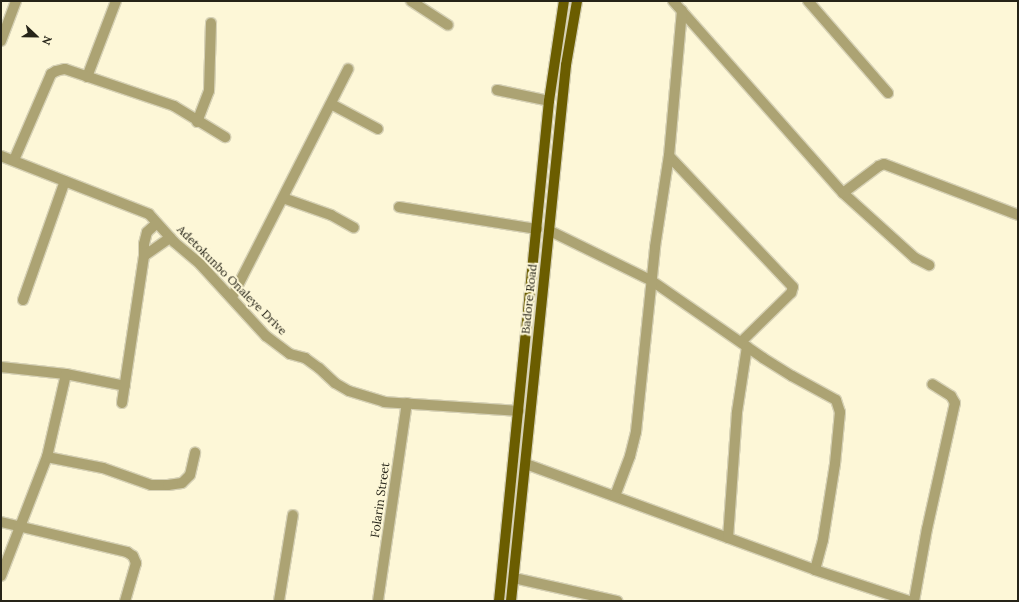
<!DOCTYPE html>
<style>
body{margin:0}
#map{position:relative;width:1019px;height:602px;overflow:hidden;background:#fdf7d7;font-family:Lora,serif}
div>[style]{position:absolute}
.roads{filter:drop-shadow(1px 0 #d6d1b5) drop-shadow(-1px 0 #d6d1b5) drop-shadow(0 1px #d6d1b5) drop-shadow(0 -1px #d6d1b5)}
.minor>*{height:10px;margin:-5px;padding:0 5px;transform-origin:5px;border-radius:5px;background:#aca373}
.major>*{height:10px;margin:-5px;padding:0 5px;transform-origin:5px;border-radius:5px;background:#6b5d00}
span{translate:-50% -50%;white-space:nowrap;text-align:center;line-height:1.15;-webkit-text-stroke:4px #fdf7d7;paint-order:stroke}
.street-label{font-size:12px;color:#262418}
.frame{position:absolute;inset:0;border:2px solid #262418;pointer-events:none}
.north{position:absolute;left:16px;top:16px;width:40px;height:40px;-webkit-text-stroke:3px #fdf7d7;paint-order:stroke;rotate:112deg;font-size:11px;font-weight:700;line-height:16px;text-align:center;color:#262418}
.north::after{content:'';display:block;margin:auto;width:14px;height:18px;background:#262418;clip-path:polygon(50% 0,100% 100%,50% 72%,0 100%)}
</style>
<div id="map">
<div class="roads">
<div class="minor">
<div style="left:411px;top:1px;width:44px;rotate:33deg"></div>
<div style="left:673px;top:1px;width:256px;rotate:48.5deg"></div>
<div style="left:843px;top:193px;width:97px;rotate:42.1deg"></div>
<div style="left:915px;top:258px;width:16px;rotate:27deg"></div>
<div style="left:808px;top:1px;width:122px;rotate:49deg"></div>
<div style="left:1px;top:41px;width:43px;rotate:-69.4deg"></div>
<div style="left:87px;top:77px;width:81px;rotate:-69.1deg"></div>
<div style="left:497px;top:90px;width:53px;rotate:11.9deg"></div>
<div style="left:331px;top:104px;width:53px;rotate:28deg"></div>
<div style="left:197px;top:122px;width:33px;rotate:-69deg"></div>
<div style="left:209px;top:91px;width:68px;rotate:-88.3deg"></div>
<div style="left:1px;top:156px;width:159px;rotate:21.4deg"></div>
<div style="left:149px;top:214px;width:38px;rotate:48deg"></div>
<div style="left:174px;top:242px;width:34px;rotate:40deg"></div>
<div style="left:200px;top:264px;width:98px;rotate:47.5deg"></div>
<div style="left:266px;top:336px;width:30px;rotate:37deg"></div>
<div style="left:290px;top:354px;width:16px;rotate:15deg"></div>
<div style="left:305px;top:358px;width:17px;rotate:36deg"></div>
<div style="left:319px;top:368px;width:22px;rotate:43deg"></div>
<div style="left:335px;top:383px;width:16px;rotate:30deg"></div>
<div style="left:349px;top:391px;width:37px;rotate:17deg"></div>
<div style="left:384px;top:402px;width:135px;rotate:3.8deg"></div>
<div style="left:669px;top:156px;width:180px;rotate:46.6deg"></div>
<div style="left:793px;top:287px;width:6px;rotate:108deg"></div>
<div style="left:791px;top:293px;width:70px;rotate:135.6deg"></div>
<div style="left:14px;top:160px;width:94px;rotate:-66.7deg"></div>
<div style="left:51px;top:74px;width:6px;rotate:-31deg"></div>
<div style="left:56px;top:71px;width:9px;rotate:-13deg"></div>
<div style="left:65px;top:69px;width:115px;rotate:18.7deg"></div>
<div style="left:174px;top:106px;width:60px;rotate:31.3deg"></div>
<div style="left:843px;top:193px;width:45px;rotate:-36.9deg"></div>
<div style="left:879px;top:166px;width:5px;rotate:-22deg"></div>
<div style="left:884px;top:164px;width:143px;rotate:20.8deg"></div>
<div style="left:283px;top:198px;width:51px;rotate:19.5deg"></div>
<div style="left:331px;top:215px;width:26px;rotate:29deg"></div>
<div style="left:399px;top:207px;width:140px;rotate:9.1deg"></div>
<div style="left:550px;top:231px;width:114px;rotate:26.1deg"></div>
<div style="left:652px;top:281px;width:135px;rotate:34.7deg"></div>
<div style="left:763px;top:358px;width:34px;rotate:32deg"></div>
<div style="left:792px;top:376px;width:50px;rotate:28.6deg"></div>
<div style="left:836px;top:400px;width:13px;rotate:72deg"></div>
<div style="left:840px;top:412px;width:52px;rotate:95.5deg"></div>
<div style="left:835px;top:464px;width:77px;rotate:99deg"></div>
<div style="left:823px;top:540px;width:31px;rotate:105deg"></div>
<div style="left:144px;top:256px;width:32px;rotate:-35deg"></div>
<div style="left:232px;top:297px;width:256px;rotate:-63deg"></div>
<div style="left:23px;top:300px;width:126px;rotate:-70.6deg"></div>
<div style="left:1px;top:367px;width:65px;rotate:6.1deg"></div>
<div style="left:66px;top:374px;width:60px;rotate:11.5deg"></div>
<div style="left:122px;top:403px;width:149px;rotate:-81.5deg"></div>
<div style="left:144px;top:256px;width:12px;rotate:-90deg"></div>
<div style="left:144px;top:244px;width:12px;rotate:-76deg"></div>
<div style="left:147px;top:232px;width:13px;rotate:-42deg"></div>
<div style="left:47px;top:457px;width:57px;rotate:11.1deg"></div>
<div style="left:103px;top:468px;width:51px;rotate:19.5deg"></div>
<div style="left:151px;top:485px;width:17px"></div>
<div style="left:168px;top:485px;width:14px;rotate:-8deg"></div>
<div style="left:182px;top:483px;width:11px;rotate:-45deg"></div>
<div style="left:190px;top:475px;width:23px;rotate:-77deg"></div>
<div style="left:526px;top:464px;width:308px;rotate:20.1deg"></div>
<div style="left:815px;top:570px;width:99px;rotate:18.3deg"></div>
<div style="left:615px;top:496px;width:43px;rotate:-69.4deg"></div>
<div style="left:630px;top:456px;width:25px;rotate:-76deg"></div>
<div style="left:636px;top:432px;width:186px;rotate:-84.1deg"></div>
<div style="left:655px;top:247px;width:92px;rotate:-81.3deg"></div>
<div style="left:669px;top:156px;width:146px;rotate:-84.9deg"></div>
<div style="left:1px;top:522px;width:130px;rotate:13.4deg"></div>
<div style="left:127px;top:552px;width:7px;rotate:34deg"></div>
<div style="left:133px;top:556px;width:8px;rotate:67deg"></div>
<div style="left:136px;top:563px;width:40px;rotate:106deg"></div>
<div style="left:728px;top:538px;width:126px;rotate:-85.9deg"></div>
<div style="left:737px;top:412px;width:66px;rotate:-81.3deg"></div>
<div style="left:1px;top:576px;width:128px;rotate:-68.9deg"></div>
<div style="left:47px;top:457px;width:85px;rotate:-77.1deg"></div>
<div style="left:514px;top:578px;width:106px;rotate:12.6deg"></div>
<div style="left:279px;top:601px;width:87px;rotate:-80.8deg"></div>
<div style="left:378px;top:601px;width:200px;rotate:-81.7deg"></div>
<div style="left:914px;top:601px;width:73px;rotate:-79.8deg"></div>
<div style="left:927px;top:529px;width:129px;rotate:-77.5deg"></div>
<div style="left:955px;top:403px;width:8px;rotate:-120deg"></div>
<div style="left:951px;top:396px;width:22px;rotate:-148deg"></div>
</div>
<div class="major">
<div style="left:499px;top:601px;width:502px;rotate:-84.29deg"></div>
<div style="left:549px;top:101px;width:101px;rotate:-81.5deg"></div>
<div style="left:511px;top:601px;width:539px;rotate:-84.14deg"></div>
<div style="left:566px;top:65px;width:65px;rotate:-80.2deg"></div>
</div>
</div>
<div class="street-label">
<span style="left:232px;top:280px;rotate:45deg">Adetokunbo Onaleye Drive</span>
<span style="left:529px;top:299px;rotate:-84deg">Badore Road</span>
<span style="left:380px;top:500px;rotate:-82deg">Folarin Street</span>
</div>
<div class="frame"></div>
<div class="north">N</div>
</div>
